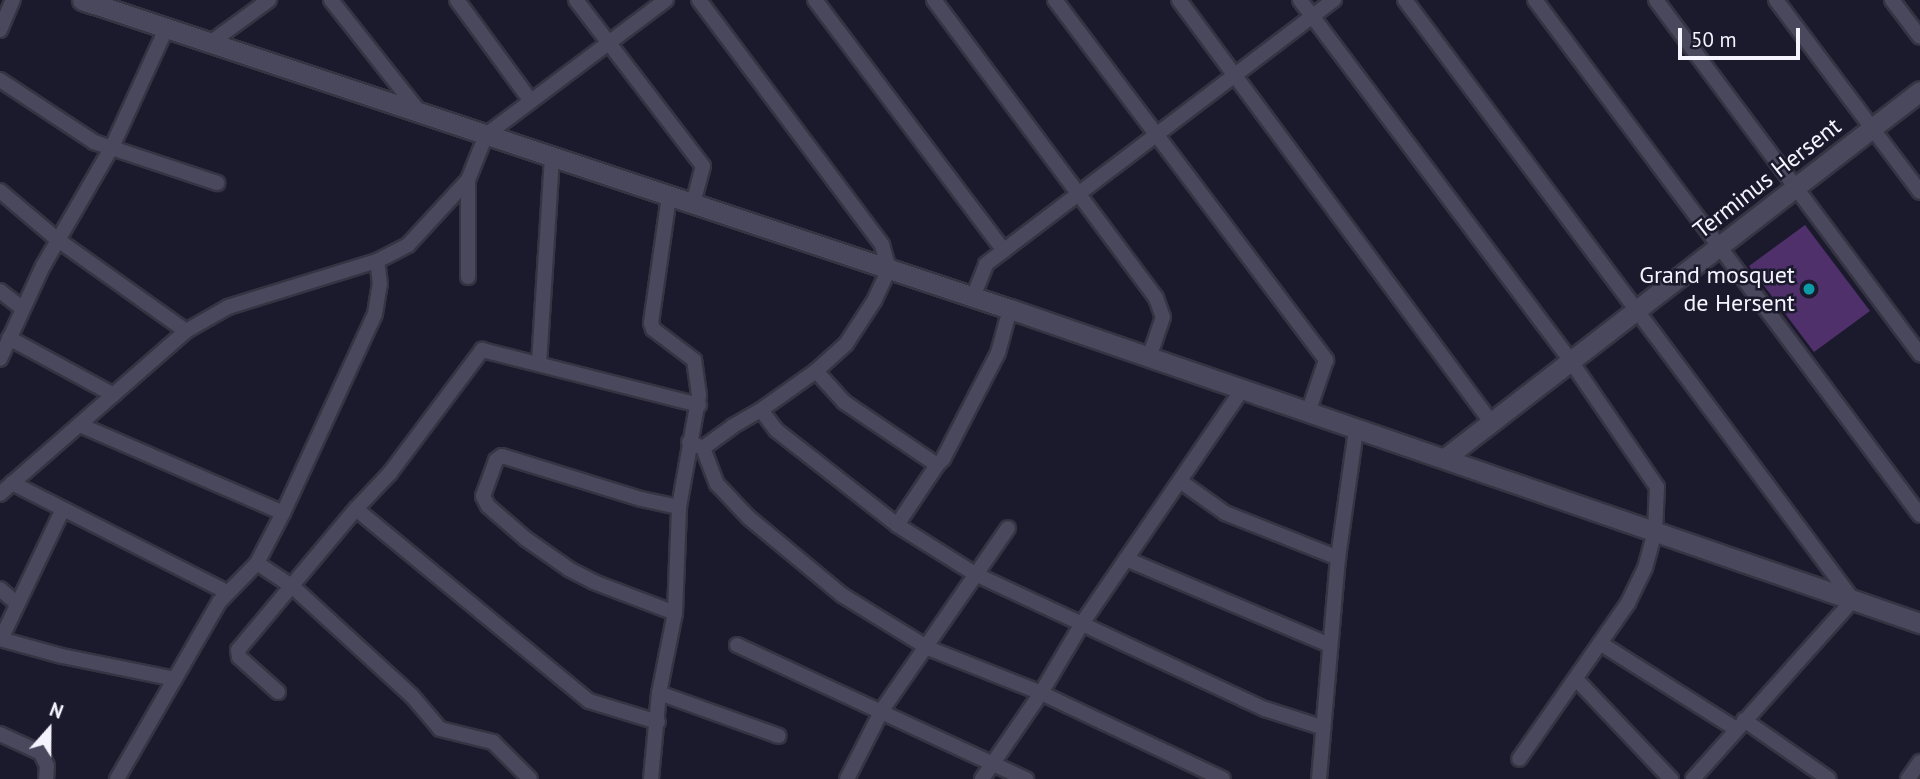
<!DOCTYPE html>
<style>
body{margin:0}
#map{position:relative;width:1920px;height:779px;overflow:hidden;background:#1b192c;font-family:"PT Sans",sans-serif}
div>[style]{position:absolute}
.building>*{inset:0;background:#4f306b}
.roads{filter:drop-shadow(2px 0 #363443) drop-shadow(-2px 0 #363443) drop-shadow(0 2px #363443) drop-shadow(0 -2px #363443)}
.street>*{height:14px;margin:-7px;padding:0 7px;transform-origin:7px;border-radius:7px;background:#4a485d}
.secondary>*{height:19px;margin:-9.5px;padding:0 9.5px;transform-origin:9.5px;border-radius:9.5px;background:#4a485d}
.dots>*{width:19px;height:19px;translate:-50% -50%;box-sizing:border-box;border:4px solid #1b192c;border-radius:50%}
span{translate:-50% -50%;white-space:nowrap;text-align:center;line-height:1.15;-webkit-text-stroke:5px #1b192c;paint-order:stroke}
.street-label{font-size:24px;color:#f4f3fe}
.poi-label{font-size:24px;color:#f4f3fe}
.right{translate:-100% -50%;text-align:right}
.north{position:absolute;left:14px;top:695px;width:70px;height:70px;-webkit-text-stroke:5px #1b192c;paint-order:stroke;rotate:21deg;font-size:19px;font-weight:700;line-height:28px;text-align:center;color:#f4f3fe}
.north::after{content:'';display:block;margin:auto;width:24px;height:32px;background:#f4f3fe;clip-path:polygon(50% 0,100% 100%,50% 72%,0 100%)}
.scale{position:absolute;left:1678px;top:28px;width:122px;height:32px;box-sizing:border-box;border:4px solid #f4f3fe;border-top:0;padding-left:9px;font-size:21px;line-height:24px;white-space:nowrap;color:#f4f3fe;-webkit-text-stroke:5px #1b192c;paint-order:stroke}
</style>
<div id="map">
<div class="building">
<div style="clip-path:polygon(1805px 225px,1870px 311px,1814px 352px,1749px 266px)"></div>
</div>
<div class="roads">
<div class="street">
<div style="left:331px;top:0;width:145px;rotate:51.7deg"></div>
<div style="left:457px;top:0;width:125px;rotate:53.8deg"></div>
<div style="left:576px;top:0;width:209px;rotate:52.6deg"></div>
<div style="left:703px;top:166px;width:39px;rotate:105deg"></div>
<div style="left:699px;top:0;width:306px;rotate:53.2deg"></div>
<div style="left:882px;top:245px;width:25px;rotate:74deg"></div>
<div style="left:889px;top:269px;width:35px;rotate:115deg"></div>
<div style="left:874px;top:301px;width:51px;rotate:123.1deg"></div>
<div style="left:846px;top:344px;width:40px;rotate:138deg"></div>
<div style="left:816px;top:371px;width:67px;rotate:144.7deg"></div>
<div style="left:815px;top:0;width:314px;rotate:53deg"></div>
<div style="left:934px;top:0;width:372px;rotate:53.3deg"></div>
<div style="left:1156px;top:298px;width:20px;rotate:70deg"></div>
<div style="left:1163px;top:317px;width:43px;rotate:108.9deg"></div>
<div style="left:1055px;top:0;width:451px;rotate:53deg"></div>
<div style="left:1326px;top:360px;width:56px;rotate:108.8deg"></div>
<div style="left:1179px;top:0;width:525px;rotate:53.52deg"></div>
<div style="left:1300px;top:0;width:450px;rotate:53.1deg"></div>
<div style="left:1570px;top:360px;width:154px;rotate:55.6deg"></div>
<div style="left:1657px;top:487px;width:44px;rotate:92.6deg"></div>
<div style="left:1655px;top:531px;width:38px;rotate:105deg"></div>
<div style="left:1645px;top:568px;width:39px;rotate:116deg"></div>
<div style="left:1628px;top:603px;width:190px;rotate:124.9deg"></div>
<div style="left:1405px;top:0;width:749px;rotate:53.25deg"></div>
<div style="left:1853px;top:600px;width:240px;rotate:131.8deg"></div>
<div style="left:1535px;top:0;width:643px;rotate:53.22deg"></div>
<div style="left:1656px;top:0;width:442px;rotate:53.3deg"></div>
<div style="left:1776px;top:0;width:240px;rotate:53.1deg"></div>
<div style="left:1892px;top:0;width:46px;rotate:52.9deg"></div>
<div style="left:0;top:30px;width:33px;rotate:-67deg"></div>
<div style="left:210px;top:43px;width:73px;rotate:-36.1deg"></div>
<div style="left:0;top:80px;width:113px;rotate:33.4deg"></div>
<div style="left:94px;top:142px;width:130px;rotate:18.4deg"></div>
<div style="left:0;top:191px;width:76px;rotate:40.2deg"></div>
<div style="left:58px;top:240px;width:157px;rotate:35.4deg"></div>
<div style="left:468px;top:277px;width:97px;rotate:-90deg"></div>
<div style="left:0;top:291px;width:28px;rotate:38deg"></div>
<div style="left:973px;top:297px;width:35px;rotate:-68deg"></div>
<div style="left:986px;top:264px;width:437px;rotate:-37.2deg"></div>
<div style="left:9px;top:338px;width:119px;rotate:28.5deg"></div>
<div style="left:0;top:359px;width:102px;rotate:-65.2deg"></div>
<div style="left:43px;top:266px;width:138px;rotate:-59.9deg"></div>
<div style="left:112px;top:147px;width:130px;rotate:-65.4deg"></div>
<div style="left:539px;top:364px;width:207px;rotate:-86.4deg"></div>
<div style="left:816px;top:371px;width:42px;rotate:47.9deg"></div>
<div style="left:844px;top:402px;width:112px;rotate:34.1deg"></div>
<div style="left:937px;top:465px;width:72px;rotate:123.7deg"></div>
<div style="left:80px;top:425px;width:221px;rotate:23.4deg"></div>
<div style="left:689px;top:442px;width:15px;rotate:23deg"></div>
<div style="left:703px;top:448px;width:39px;rotate:69deg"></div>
<div style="left:717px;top:484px;width:45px;rotate:46.8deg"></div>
<div style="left:748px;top:517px;width:122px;rotate:39.7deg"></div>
<div style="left:842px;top:595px;width:101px;rotate:31.6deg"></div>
<div style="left:928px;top:648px;width:122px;rotate:21.7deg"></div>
<div style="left:1041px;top:693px;width:201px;rotate:25.3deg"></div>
<div style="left:703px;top:448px;width:37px;rotate:-36deg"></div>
<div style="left:733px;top:426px;width:32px;rotate:-30deg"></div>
<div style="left:761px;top:410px;width:25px;rotate:53deg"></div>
<div style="left:776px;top:430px;width:154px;rotate:38.1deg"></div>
<div style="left:897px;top:525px;width:92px;rotate:32.1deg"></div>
<div style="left:975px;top:574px;width:320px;rotate:25deg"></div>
<div style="left:1265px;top:709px;width:59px;rotate:17.8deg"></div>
<div style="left:937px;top:465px;width:8px;rotate:-45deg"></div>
<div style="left:943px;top:459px;width:119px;rotate:-62.6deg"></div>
<div style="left:998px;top:353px;width:46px;rotate:-74.7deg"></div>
<div style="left:1180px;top:481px;width:55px;rotate:35.4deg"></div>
<div style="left:1225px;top:513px;width:122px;rotate:21.7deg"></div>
<div style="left:12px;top:483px;width:241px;rotate:26.9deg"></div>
<div style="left:0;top:494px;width:247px;rotate:-41.2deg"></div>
<div style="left:186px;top:331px;width:48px;rotate:-29.7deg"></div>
<div style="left:228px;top:307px;width:156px;rotate:-17.2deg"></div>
<div style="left:377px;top:261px;width:35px;rotate:-27deg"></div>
<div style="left:408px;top:245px;width:88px;rotate:-47.3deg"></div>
<div style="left:468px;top:180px;width:48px;rotate:-68.2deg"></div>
<div style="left:486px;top:135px;width:225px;rotate:-36.9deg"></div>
<div style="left:356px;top:509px;width:302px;rotate:39.5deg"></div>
<div style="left:589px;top:701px;width:72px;rotate:16.9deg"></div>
<div style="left:1126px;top:559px;width:221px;rotate:22.9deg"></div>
<div style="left:257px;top:563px;width:43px;rotate:33.7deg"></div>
<div style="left:293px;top:587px;width:161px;rotate:42.5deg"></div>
<div style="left:412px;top:696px;width:43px;rotate:49.7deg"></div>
<div style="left:440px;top:729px;width:55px;rotate:13.8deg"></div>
<div style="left:493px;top:742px;width:52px;rotate:45deg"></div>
<div style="left:0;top:589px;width:21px;rotate:41deg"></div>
<div style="left:675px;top:613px;width:87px;rotate:-159.1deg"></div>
<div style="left:594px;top:582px;width:28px;rotate:-153deg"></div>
<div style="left:569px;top:569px;width:52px;rotate:-145.1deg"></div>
<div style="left:526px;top:539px;width:50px;rotate:-139deg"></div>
<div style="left:488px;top:506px;width:11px;rotate:-117deg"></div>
<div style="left:483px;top:496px;width:38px;rotate:-70deg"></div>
<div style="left:496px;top:460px;width:7px;rotate:-34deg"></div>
<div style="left:502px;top:456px;width:145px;rotate:17.2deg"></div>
<div style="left:641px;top:499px;width:39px;rotate:12deg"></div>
<div style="left:0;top:639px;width:64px;rotate:15.3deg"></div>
<div style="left:62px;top:656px;width:115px;rotate:11.5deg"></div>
<div style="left:1px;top:639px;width:144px;rotate:-64.5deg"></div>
<div style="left:1600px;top:643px;width:161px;rotate:32.3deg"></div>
<div style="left:737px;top:645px;width:319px;rotate:24.9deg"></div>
<div style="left:1576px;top:679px;width:138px;rotate:46.5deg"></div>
<div style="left:278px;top:692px;width:52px;rotate:-138.1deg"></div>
<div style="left:239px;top:657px;width:7px;rotate:-98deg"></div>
<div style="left:238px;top:650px;width:184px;rotate:-50.1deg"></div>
<div style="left:356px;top:509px;width:50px;rotate:-46.6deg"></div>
<div style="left:390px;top:473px;width:154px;rotate:-53.2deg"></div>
<div style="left:482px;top:350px;width:224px;rotate:14.2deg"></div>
<div style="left:659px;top:693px;width:127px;rotate:19.7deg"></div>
<div style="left:1744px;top:720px;width:103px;rotate:34.8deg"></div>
<div style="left:0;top:734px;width:45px;rotate:24.9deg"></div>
<div style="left:41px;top:753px;width:14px;rotate:65deg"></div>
<div style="left:47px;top:766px;width:13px;rotate:94deg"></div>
<div style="left:117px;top:779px;width:204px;rotate:-60deg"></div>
<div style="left:219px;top:602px;width:54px;rotate:-45.7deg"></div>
<div style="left:257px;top:563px;width:56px;rotate:-62.5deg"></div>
<div style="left:283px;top:513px;width:219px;rotate:-65.2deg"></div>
<div style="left:375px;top:314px;width:30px;rotate:-81deg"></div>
<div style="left:380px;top:284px;width:23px;rotate:-97deg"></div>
<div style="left:651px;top:779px;width:86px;rotate:-84.7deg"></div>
<div style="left:659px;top:693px;width:82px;rotate:-78.7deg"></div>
<div style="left:675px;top:613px;width:106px;rotate:-87.8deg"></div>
<div style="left:679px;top:507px;width:114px;rotate:-79.9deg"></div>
<div style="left:699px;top:395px;width:35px;rotate:-98deg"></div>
<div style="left:694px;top:360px;width:51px;rotate:-142.9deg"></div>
<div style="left:653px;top:329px;width:6px;rotate:-108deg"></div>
<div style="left:651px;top:323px;width:128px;rotate:-81.9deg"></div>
<div style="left:847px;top:779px;width:77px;rotate:-63.1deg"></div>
<div style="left:882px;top:710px;width:221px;rotate:-55.3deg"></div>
<div style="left:982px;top:779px;width:104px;rotate:-55.5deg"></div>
<div style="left:1041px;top:693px;width:82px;rotate:-59.4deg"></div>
<div style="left:1083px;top:622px;width:281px;rotate:-55.6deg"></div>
<div style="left:1319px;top:779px;width:222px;rotate:-85.1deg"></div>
<div style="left:1338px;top:558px;width:129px;rotate:-82deg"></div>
<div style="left:1908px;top:779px;width:21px;rotate:-55deg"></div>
</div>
<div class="secondary">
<div style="left:82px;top:0;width:978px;rotate:18.42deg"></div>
<div style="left:1010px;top:309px;width:963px;rotate:19.04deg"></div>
<div style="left:1445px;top:458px;width:600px;rotate:-37.69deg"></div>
</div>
</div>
<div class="dots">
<div style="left:1809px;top:289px;background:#0f9aa8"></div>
</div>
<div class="street-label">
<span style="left:1767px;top:178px;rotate:-38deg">Terminus Hersent</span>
</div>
<div class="poi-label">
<span class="right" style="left:1795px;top:289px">Grand mosquet<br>de Hersent</span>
</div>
<div class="north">N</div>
<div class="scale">50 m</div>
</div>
